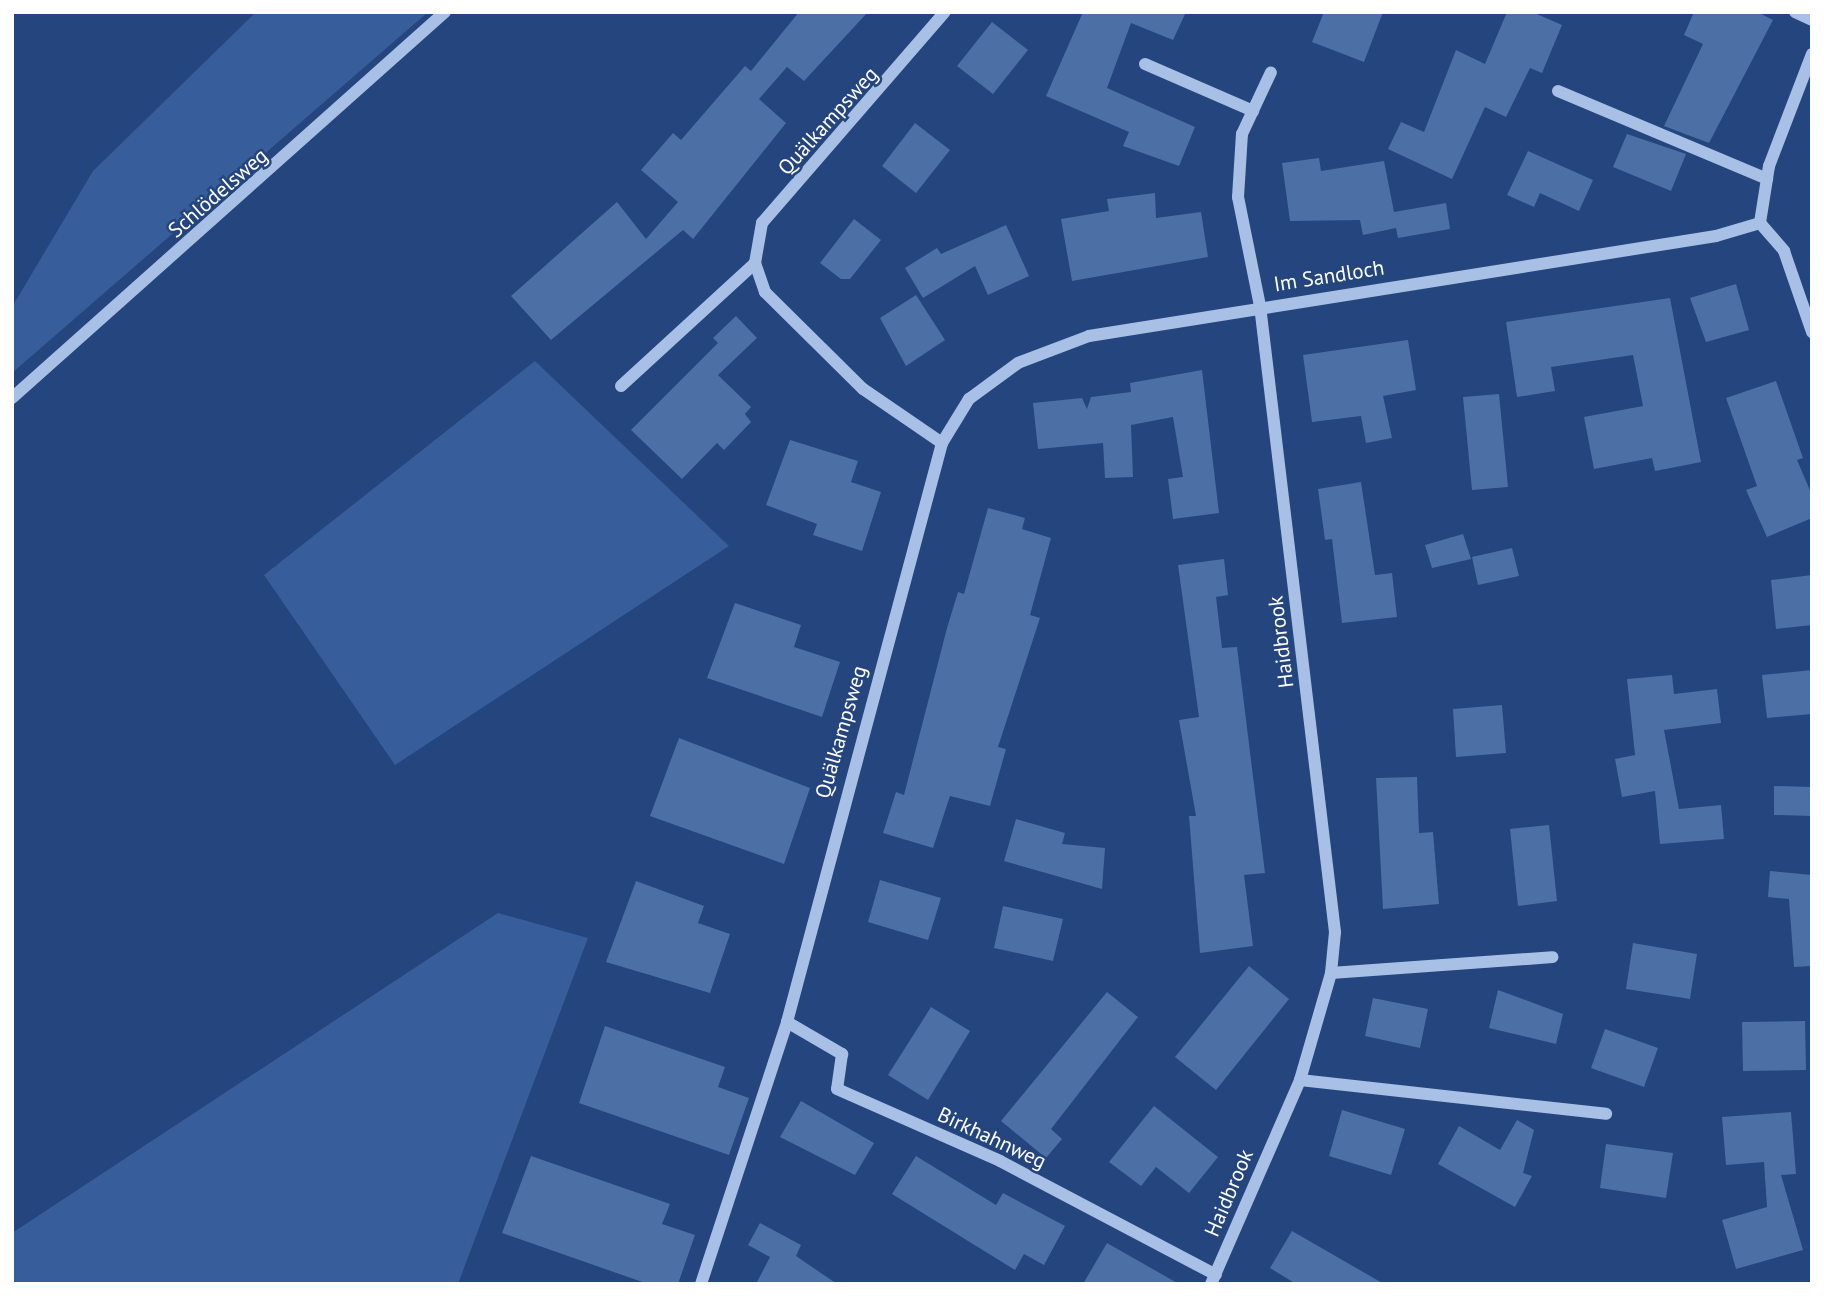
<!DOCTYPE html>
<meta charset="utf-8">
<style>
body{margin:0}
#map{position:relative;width:1824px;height:1296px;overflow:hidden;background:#24457d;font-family:"PT Sans",sans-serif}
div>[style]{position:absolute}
.green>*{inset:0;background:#375e9a}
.building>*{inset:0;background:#4c6fa6}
.minor>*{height:12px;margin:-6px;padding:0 6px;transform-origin:6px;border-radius:6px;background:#a8c0e5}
span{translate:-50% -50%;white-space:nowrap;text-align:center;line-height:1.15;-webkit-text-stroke:5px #24457d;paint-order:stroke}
.street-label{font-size:21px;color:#fff}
.frame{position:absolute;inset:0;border:14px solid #fff;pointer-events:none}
</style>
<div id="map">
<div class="green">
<div style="clip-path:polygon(256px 12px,428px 12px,12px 373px,12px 307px,93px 171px)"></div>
<div style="clip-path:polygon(535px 361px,729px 546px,395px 765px,264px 575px)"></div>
<div style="clip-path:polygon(498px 913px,588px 938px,458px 1284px,12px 1284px,12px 1233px)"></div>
</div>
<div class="building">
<div style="clip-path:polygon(799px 12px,868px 12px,804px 81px,787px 67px,759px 99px,786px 123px,693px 239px,683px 230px,551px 340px,511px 296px,617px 202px,646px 239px,678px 202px,641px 170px,673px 133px,681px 140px,745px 66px,751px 71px)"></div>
<div style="clip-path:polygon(1083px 12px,1186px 12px,1173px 40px,1131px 23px,1107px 88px,1195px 127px,1179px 166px,1123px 146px,1129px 132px,1046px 96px)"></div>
<div style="clip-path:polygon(1324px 12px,1383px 12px,1364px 62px,1312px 42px)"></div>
<div style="clip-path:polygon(1507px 12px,1532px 12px,1562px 25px,1542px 73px,1530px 68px,1506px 117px,1485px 107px,1452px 179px,1388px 149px,1401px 122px,1424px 132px,1456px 50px,1485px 64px)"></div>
<div style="clip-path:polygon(1694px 12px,1757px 12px,1773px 20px,1709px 143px,1664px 126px,1703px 44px,1684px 35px)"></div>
<div style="clip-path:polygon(992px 22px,1028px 50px,993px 94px,957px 66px)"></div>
<div style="clip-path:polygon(915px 123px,950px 150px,916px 193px,882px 166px)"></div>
<div style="clip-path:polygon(1627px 134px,1686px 154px,1671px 191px,1613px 167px)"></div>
<div style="clip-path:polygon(1528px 151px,1593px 180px,1579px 211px,1540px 193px,1534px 207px,1507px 195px)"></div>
<div style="clip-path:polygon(1319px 158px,1321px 171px,1384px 161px,1394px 212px,1446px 203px,1450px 229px,1398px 238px,1396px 228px,1363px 235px,1360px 220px,1290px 221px,1282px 163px)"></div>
<div style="clip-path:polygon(1155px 193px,1156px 218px,1201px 212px,1208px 257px,1072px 281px,1061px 219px,1109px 211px,1107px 199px)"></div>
<div style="clip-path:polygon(854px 219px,881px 240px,850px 279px,841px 279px,820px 263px)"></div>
<div style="clip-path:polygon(1006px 225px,1029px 276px,988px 295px,975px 266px,923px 298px,905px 268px,937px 248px,941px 254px)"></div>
<div style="clip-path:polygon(1736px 284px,1749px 330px,1706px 342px,1690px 298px)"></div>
<div style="clip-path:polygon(916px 295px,945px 340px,906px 366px,880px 318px)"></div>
<div style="clip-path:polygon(1670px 298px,1701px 462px,1655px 471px,1652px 458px,1594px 469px,1584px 417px,1643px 406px,1633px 355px,1551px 367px,1555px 391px,1517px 397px,1506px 322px)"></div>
<div style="clip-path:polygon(736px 316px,757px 338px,718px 375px,751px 407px,745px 414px,751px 422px,724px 450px,717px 443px,682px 479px,631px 430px,718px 343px,713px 338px)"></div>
<div style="clip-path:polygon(1408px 340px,1416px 390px,1383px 396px,1392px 438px,1366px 443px,1361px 416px,1312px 422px,1303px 355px)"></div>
<div style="clip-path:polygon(1202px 370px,1219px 513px,1173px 519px,1168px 479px,1183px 477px,1173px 417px,1131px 425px,1133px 477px,1105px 478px,1103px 443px,1038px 449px,1033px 403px,1082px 398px,1087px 409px,1091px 397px,1131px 392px,1130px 383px)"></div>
<div style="clip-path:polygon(1776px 381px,1803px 458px,1797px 460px,1812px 495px,1812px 518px,1767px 537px,1746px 490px,1757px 486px,1726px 398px)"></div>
<div style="clip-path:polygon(1499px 394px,1508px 487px,1472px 490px,1463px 397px)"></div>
<div style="clip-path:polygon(790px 440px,858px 461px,851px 482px,881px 492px,862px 551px,813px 535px,817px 524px,766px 505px)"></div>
<div style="clip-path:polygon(1361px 482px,1375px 575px,1392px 573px,1397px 617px,1342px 623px,1332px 539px,1325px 540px,1318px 489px)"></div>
<div style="clip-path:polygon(988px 508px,1025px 518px,1022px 529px,1051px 538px,1030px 615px,1040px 618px,998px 747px,1006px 749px,990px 806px,950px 796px,933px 848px,883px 833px,896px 792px,904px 795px,947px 628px,958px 592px,964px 594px)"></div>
<div style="clip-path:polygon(1463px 534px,1471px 559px,1432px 568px,1425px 545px)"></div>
<div style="clip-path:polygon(1512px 548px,1519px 576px,1478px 585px,1472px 557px)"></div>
<div style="clip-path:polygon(1224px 559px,1228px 595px,1216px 597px,1222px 648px,1237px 647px,1265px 873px,1244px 875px,1253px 946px,1200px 953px,1189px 816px,1196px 816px,1179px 720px,1199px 717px,1178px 565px)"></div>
<div style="clip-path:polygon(1812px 575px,1812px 625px,1776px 629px,1771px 580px)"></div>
<div style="clip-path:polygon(735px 603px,801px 625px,794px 647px,840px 662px,822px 717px,707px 678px)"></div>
<div style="clip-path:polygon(1812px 670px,1812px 714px,1767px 718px,1762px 675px)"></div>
<div style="clip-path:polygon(1672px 675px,1674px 694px,1717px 689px,1721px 723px,1664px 730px,1679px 809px,1721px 805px,1724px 839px,1660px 844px,1655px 791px,1622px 797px,1615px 759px,1635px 755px,1627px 679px)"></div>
<div style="clip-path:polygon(1502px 705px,1506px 753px,1456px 757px,1453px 709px)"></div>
<div style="clip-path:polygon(679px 738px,810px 788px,784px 864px,650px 816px)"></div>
<div style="clip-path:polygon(1417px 777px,1419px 833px,1433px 832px,1439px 904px,1383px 909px,1376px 778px)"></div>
<div style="clip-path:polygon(1774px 786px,1812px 787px,1812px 816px,1774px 815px)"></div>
<div style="clip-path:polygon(1016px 819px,1065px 833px,1062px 844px,1105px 848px,1102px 889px,1004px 861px)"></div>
<div style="clip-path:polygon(1549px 825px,1557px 901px,1518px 906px,1510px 829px)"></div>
<div style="clip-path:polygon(1770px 871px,1812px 875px,1812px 966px,1794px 967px,1789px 899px,1768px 897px)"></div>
<div style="clip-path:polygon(880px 880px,941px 898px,928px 940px,868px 922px)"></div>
<div style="clip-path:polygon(636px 881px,704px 906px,698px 923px,730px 934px,710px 993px,606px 962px)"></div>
<div style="clip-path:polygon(1003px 906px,1063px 919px,1053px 961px,994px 948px)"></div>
<div style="clip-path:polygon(1633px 943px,1697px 954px,1690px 999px,1626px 989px)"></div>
<div style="clip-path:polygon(1249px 966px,1289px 999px,1216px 1090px,1175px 1057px)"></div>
<div style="clip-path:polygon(1498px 990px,1563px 1014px,1556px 1044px,1489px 1028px)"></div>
<div style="clip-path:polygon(1107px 992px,1138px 1017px,1051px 1129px,1062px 1139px,1046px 1158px,1001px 1121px)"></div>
<div style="clip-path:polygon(1373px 998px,1428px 1009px,1420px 1048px,1365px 1036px)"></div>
<div style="clip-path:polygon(931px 1007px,970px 1031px,928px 1100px,888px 1075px)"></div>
<div style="clip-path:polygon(1805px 1021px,1806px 1070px,1743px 1071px,1742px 1022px)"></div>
<div style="clip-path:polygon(605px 1026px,725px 1067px,718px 1087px,749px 1098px,729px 1155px,579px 1103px)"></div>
<div style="clip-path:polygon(1605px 1029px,1658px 1048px,1644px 1087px,1591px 1068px)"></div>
<div style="clip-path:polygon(801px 1101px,874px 1143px,855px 1175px,780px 1137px)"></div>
<div style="clip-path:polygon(1154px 1106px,1218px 1157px,1189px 1193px,1156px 1167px,1141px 1186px,1109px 1162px)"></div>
<div style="clip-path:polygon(1342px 1110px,1405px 1129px,1391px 1175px,1329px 1156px)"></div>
<div style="clip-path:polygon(1791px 1112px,1796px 1174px,1781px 1175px,1803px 1250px,1736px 1269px,1722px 1220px,1767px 1207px,1764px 1162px,1726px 1165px,1722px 1117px)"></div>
<div style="clip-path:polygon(1517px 1120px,1534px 1130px,1523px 1173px,1532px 1176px,1515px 1207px,1438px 1164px,1459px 1126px,1500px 1150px)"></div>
<div style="clip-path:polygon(1606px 1144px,1673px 1153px,1666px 1198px,1600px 1188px)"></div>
<div style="clip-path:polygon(531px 1156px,670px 1204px,662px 1224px,695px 1235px,678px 1284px,648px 1284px,502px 1233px)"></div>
<div style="clip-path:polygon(916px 1156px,996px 1205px,1003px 1193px,1065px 1226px,1044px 1265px,1024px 1254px,1015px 1270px,892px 1194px)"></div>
<div style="clip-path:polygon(760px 1223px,801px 1245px,796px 1256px,837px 1284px,756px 1284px,770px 1257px,748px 1245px)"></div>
<div style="clip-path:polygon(1292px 1231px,1384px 1284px,1296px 1284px,1270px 1268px)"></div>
<div style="clip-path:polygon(1107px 1243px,1179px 1284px,1083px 1284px)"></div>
</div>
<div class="minor">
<div style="left:1795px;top:12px;width:19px;rotate:25deg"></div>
<div style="left:1812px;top:54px;width:120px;rotate:111deg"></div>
<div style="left:1769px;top:166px;width:58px;rotate:99deg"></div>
<div style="left:1760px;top:223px;width:37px;rotate:49deg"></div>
<div style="left:1784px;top:251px;width:86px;rotate:70.9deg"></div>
<div style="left:1145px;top:64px;width:118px;rotate:23.5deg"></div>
<div style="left:1558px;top:91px;width:227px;rotate:22.8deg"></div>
<div style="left:621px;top:386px;width:182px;rotate:-42.5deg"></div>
<div style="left:12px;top:398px;width:580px;rotate:-41.72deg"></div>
<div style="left:942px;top:443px;width:96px;rotate:-145.6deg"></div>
<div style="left:863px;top:389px;width:138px;rotate:-135.3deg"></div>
<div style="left:765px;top:292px;width:31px;rotate:-109deg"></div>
<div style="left:755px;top:263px;width:41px;rotate:-80.1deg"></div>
<div style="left:762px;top:223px;width:279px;rotate:-49.1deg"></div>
<div style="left:1331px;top:973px;width:222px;rotate:-4.1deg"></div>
<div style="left:787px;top:1022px;width:64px;rotate:30.2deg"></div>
<div style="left:842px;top:1054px;width:35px;rotate:98deg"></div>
<div style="left:837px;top:1089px;width:178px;rotate:23.8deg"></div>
<div style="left:1000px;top:1161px;width:244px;rotate:27.8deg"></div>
<div style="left:1300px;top:1080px;width:308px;rotate:6.3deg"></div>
<div style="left:701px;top:1284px;width:276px;rotate:-71.8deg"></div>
<div style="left:787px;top:1022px;width:599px;rotate:-75.01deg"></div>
<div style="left:942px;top:443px;width:52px;rotate:-58.5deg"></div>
<div style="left:969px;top:399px;width:61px;rotate:-36.3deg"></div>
<div style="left:1018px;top:363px;width:76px;rotate:-20.8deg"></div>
<div style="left:1089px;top:336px;width:635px;rotate:-9.06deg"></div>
<div style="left:1716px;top:236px;width:46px;rotate:-16.5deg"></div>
<div style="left:1211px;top:1284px;width:223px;rotate:-66.4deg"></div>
<div style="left:1300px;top:1080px;width:111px;rotate:-73.8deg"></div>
<div style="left:1331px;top:973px;width:41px;rotate:-84.4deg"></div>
<div style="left:1335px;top:932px;width:630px;rotate:-96.83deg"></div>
<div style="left:1260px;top:306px;width:111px;rotate:-101.4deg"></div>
<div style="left:1238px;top:197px;width:63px;rotate:-86.4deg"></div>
<div style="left:1242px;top:134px;width:68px;rotate:-64.9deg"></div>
</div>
<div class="street-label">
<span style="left:828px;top:121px;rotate:-48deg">Quälkampsweg</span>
<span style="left:218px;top:193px;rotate:-41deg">Schlödelsweg</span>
<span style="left:1329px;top:276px;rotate:-9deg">Im Sandloch</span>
<span style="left:1281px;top:642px;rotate:-97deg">Haidbrook</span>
<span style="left:841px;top:732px;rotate:-74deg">Quälkampsweg</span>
<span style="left:992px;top:1138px;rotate:25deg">Birkhahnweg</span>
<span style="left:1229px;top:1193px;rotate:-67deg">Haidbrook</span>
</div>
<div class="frame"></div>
</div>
